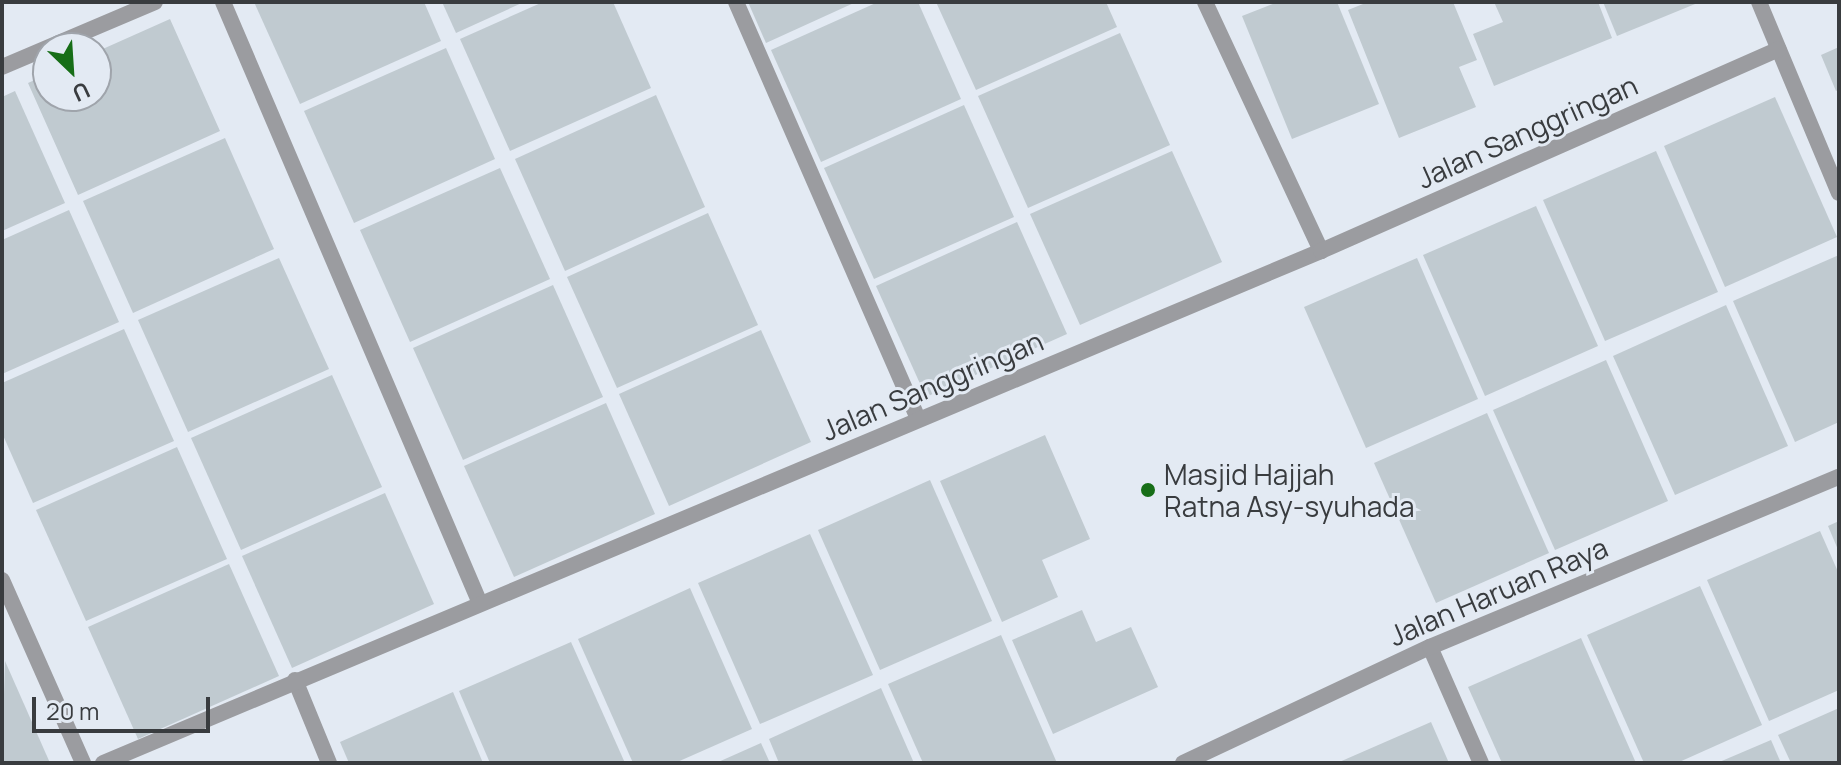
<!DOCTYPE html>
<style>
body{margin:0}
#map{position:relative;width:1841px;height:765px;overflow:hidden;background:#e3eaf3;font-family:Manrope,sans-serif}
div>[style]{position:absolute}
.building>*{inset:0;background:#c0cad0}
.minor>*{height:16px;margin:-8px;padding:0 8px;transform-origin:8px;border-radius:8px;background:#9b9ca0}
.dots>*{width:22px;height:22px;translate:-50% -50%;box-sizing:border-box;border:4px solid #e3eaf3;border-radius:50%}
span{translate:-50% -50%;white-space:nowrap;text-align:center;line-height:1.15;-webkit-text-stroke:6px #e3eaf3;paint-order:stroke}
.street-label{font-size:28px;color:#393c3f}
.poi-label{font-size:28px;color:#393c3f}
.left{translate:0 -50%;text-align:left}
.frame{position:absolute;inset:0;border:4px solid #393c3f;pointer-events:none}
.north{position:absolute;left:32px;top:32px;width:80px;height:80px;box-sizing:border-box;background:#e3eaf3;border:2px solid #9fa4ab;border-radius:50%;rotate:155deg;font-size:22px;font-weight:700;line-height:32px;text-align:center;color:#393c3f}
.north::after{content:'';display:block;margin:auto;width:28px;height:36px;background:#176e17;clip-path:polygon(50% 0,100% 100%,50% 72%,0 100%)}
.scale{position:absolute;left:32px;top:697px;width:178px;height:36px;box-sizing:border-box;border:4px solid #393c3f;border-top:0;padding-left:10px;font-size:24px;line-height:28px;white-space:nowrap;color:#393c3f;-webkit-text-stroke:6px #e3eaf3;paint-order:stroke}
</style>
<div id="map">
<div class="building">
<div style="clip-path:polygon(254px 2px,424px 2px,441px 41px,300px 104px)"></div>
<div style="clip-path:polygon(442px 2px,524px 2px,456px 33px)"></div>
<div style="clip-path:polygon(543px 2px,613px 2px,651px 88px,510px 151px,460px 39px)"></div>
<div style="clip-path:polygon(748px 2px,856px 2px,766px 43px)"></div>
<div style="clip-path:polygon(878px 2px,918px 2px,961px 99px,821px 162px,771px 50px)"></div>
<div style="clip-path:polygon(936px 2px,1106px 2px,1117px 27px,976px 90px)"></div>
<div style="clip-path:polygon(1278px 2px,1337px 2px,1379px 104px,1292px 139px,1242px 16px)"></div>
<div style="clip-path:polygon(1368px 2px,1453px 2px,1477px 60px,1459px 67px,1476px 107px,1399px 138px,1348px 10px)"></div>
<div style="clip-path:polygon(1494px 2px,1598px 2px,1612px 38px,1494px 86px,1473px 34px,1503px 22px)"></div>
<div style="clip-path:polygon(1603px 2px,1700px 2px,1617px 36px)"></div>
<div style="clip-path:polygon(170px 19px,220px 131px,78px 195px,28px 83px,48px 74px,48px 96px,96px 96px,96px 52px)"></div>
<div style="clip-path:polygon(1120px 33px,1170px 145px,1028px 208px,978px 96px)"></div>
<div style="clip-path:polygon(1839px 47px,1839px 89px,1836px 91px,1821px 55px)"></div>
<div style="clip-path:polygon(446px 48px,495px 159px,354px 223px,304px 111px)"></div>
<div style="clip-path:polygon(15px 91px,65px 203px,2px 231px,2px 97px)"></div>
<div style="clip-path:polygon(656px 95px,705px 207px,565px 271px,515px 159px)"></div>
<div style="clip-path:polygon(1775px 97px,1837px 237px,1725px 287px,1664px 146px)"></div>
<div style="clip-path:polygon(964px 105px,1014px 217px,874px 279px,824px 168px)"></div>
<div style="clip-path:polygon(225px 138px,274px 249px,133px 313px,83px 201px)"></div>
<div style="clip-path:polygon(1172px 151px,1222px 262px,1080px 325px,1030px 214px)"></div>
<div style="clip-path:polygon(1656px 151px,1718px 292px,1605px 341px,1543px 200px)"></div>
<div style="clip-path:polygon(500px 168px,550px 279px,410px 342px,360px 230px)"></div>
<div style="clip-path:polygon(1536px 206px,1598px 346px,1485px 396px,1423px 255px)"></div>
<div style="clip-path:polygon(69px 210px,119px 322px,2px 374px,2px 240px)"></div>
<div style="clip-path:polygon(708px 213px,758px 325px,617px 388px,567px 277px)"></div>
<div style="clip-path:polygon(1017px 222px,1067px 334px,926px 397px,876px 286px)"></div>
<div style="clip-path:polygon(1839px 255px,1839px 422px,1795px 442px,1733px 301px)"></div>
<div style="clip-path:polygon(279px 258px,329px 369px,188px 432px,138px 320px)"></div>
<div style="clip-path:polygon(1417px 258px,1478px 399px,1366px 448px,1304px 307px)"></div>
<div style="clip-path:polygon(553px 285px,603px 397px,463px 460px,413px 348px)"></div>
<div style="clip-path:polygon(1726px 305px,1788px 446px,1675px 495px,1613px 356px)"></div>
<div style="clip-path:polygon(124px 329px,174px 441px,33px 503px,2px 433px,2px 383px)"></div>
<div style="clip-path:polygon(761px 330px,811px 442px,669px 506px,619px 394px)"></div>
<div style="clip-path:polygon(1606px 360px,1668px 501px,1555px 550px,1493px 410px)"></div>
<div style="clip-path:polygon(332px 375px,382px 487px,241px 550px,191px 438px)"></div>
<div style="clip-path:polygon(606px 403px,655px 514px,514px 577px,464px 466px)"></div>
<div style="clip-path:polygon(1487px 413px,1549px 553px,1436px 603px,1374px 463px)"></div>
<div style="clip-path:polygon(1045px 435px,1090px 539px,1042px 560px,1058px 597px,1002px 622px,940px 481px)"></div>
<div style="clip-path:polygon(177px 447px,227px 559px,86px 621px,36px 510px)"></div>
<div style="clip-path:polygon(930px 480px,992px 621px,880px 670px,818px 530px)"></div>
<div style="clip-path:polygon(385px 493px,434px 604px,292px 668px,242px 556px)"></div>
<div style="clip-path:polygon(1839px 521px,1839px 552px,1828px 526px)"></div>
<div style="clip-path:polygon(1820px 531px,1839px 574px,1839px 690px,1769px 721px,1707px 580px)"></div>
<div style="clip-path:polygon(810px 534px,873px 675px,760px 724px,698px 583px)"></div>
<div style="clip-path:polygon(229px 564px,279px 676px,138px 739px,88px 627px)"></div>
<div style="clip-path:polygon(1700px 586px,1762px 725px,1677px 763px,1644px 763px,1587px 635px)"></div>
<div style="clip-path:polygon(690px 588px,752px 729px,675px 763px,633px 763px,578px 639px)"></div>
<div style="clip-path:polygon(1082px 610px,1096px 642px,1131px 627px,1158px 687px,1053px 734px,1012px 640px)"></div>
<div style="clip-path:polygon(1001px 635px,1057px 763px,923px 763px,888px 684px)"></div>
<div style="clip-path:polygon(1581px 638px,1636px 763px,1502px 763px,1468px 687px)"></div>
<div style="clip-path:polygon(571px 642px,625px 763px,490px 763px,459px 691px)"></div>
<div style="clip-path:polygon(5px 661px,50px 763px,2px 763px)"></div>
<div style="clip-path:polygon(881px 688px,914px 763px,779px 763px,769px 739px)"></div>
<div style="clip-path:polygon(453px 692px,483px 763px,349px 763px,340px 742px)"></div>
<div style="clip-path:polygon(1839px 708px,1839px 763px,1791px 763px,1778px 735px)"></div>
<div style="clip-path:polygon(1431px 722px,1449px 763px,1337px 763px)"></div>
<div style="clip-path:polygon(1771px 740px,1781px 763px,1717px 763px)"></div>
<div style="clip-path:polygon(761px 743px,770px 763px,716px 763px)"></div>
</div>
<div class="minor">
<div style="left:223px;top:2px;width:651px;rotate:66.86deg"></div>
<div style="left:736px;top:2px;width:455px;rotate:66.4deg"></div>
<div style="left:1205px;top:2px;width:275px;rotate:65deg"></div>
<div style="left:1759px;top:2px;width:207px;rotate:67.3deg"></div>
<div style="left:2px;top:67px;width:166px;rotate:-23deg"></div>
<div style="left:2px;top:580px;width:200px;rotate:66.1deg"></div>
<div style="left:1430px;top:647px;width:127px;rotate:66.3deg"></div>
<div style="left:295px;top:680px;width:90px;rotate:67.7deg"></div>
<div style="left:103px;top:763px;width:1321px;rotate:-22.8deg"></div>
<div style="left:1321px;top:251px;width:500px;rotate:-23.8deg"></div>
<div style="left:1183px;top:763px;width:273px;rotate:-25.2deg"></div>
<div style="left:1430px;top:647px;width:443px;rotate:-22.6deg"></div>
</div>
<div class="dots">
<div style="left:1148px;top:490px;background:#176e17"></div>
</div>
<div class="street-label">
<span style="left:1527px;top:131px;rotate:-24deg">Jalan Sanggringan</span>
<span style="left:932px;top:385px;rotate:-23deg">Jalan Sanggringan</span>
<span style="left:1498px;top:591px;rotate:-23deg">Jalan Haruan Raya</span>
</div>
<div class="poi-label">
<span class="left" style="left:1164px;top:490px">Masjid Hajjah<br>Ratna Asy-syuhada</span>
</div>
<div class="frame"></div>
<div class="north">U</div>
<div class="scale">20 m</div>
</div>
